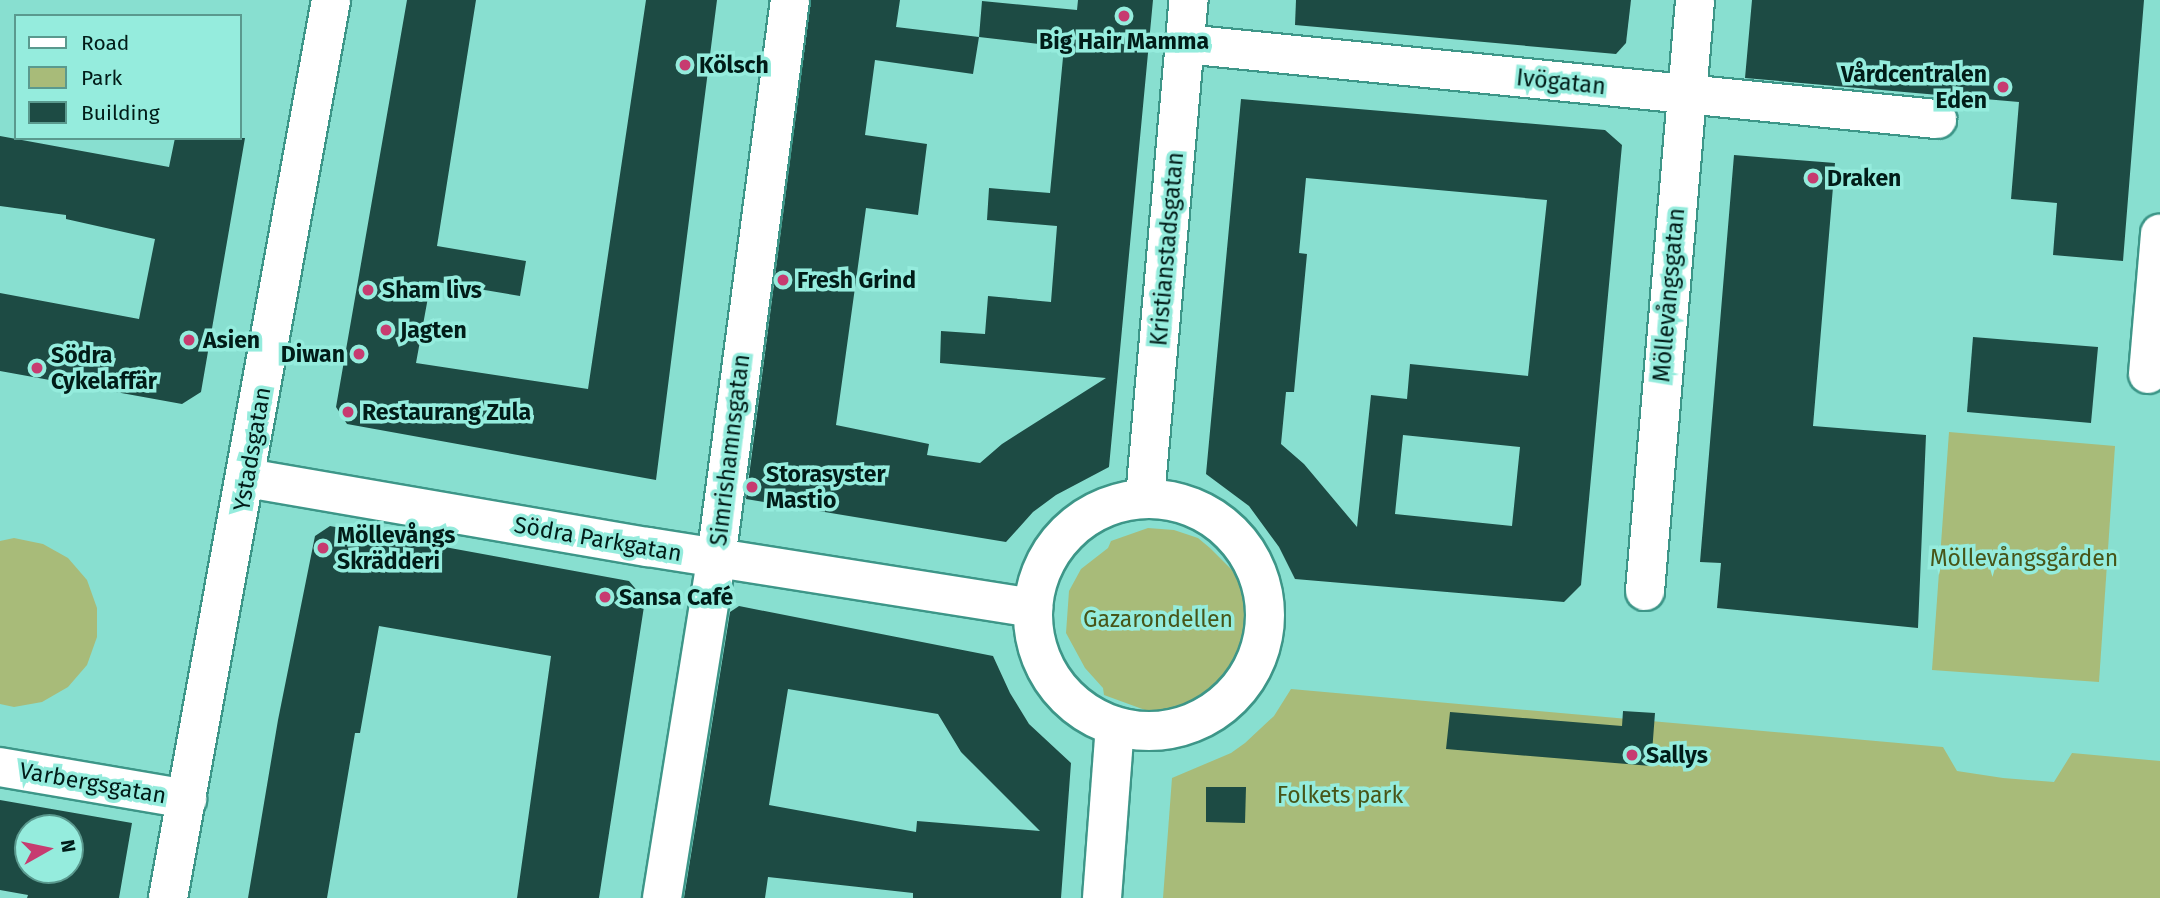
<!DOCTYPE html>
<meta charset="utf-8">
<style>
body{margin:0}
#map{position:relative;width:2160px;height:898px;overflow:hidden;background:#88dfd0;font-family:"Fira Sans",sans-serif}
div>[style]{position:absolute}
.green>*{inset:0;background:#a8bb79}
.building>*{inset:0;background:#1d4b44}
.roads{filter:drop-shadow(2px 0 #3d9688) drop-shadow(-2px 0 #3d9688) drop-shadow(0 2px #3d9688) drop-shadow(0 -2px #3d9688)}
.street>*{height:38px;margin:-19px;padding:0 19px;transform-origin:19px;border-radius:19px;background:#fff}
.street>.ring{margin:-19px;padding:0;box-sizing:content-box;background:none;border:38px solid #fff;border-radius:50%}
.dots>*{width:19px;height:19px;translate:-50% -50%;box-sizing:border-box;border:4px solid #95ecdd;border-radius:50%}
span{translate:-50% -50%;white-space:nowrap;text-align:center;line-height:1.15;-webkit-text-stroke:7px #95ecdd;paint-order:stroke}
.poi-label{font-size:23px;color:#011c18;font-weight:700}
.left{translate:0 -50%;text-align:left}
.right{translate:-100% -50%;text-align:right}
.street-label{font-size:23px;color:#011c18}
.park-label{font-size:23px;color:#475518}
.legend{position:absolute;left:14px;top:14px;width:228px;height:126px;box-sizing:border-box;background:#95ecdd;border:2px solid #5a998e;margin:0;padding:9px 12px;list-style:none;font-size:21px;color:#011c18}
.legend li{display:flex;align-items:center;gap:14px;height:35px}
.legend b{width:35px;border:2px solid #5a998e}
.north{position:absolute;left:14px;top:814px;width:70px;height:70px;box-sizing:border-box;background:#95ecdd;border:2px solid #5a998e;border-radius:50%;rotate:81deg;font-size:19px;font-weight:700;line-height:28px;text-align:center;color:#011c18}
.north::after{content:'';display:block;margin:auto;width:24px;height:32px;background:#c73b70;clip-path:polygon(50% 0,100% 100%,50% 72%,0 100%)}
</style>
<div id="map">
<div class="green">
<div style="clip-path:polygon(1949px 432px,2115px 446px,2099px 682px,1932px 670px)"></div>
<div style="clip-path:polygon(1148px 528px,1174px 530px,1198px 538px,1210px 548px,1232px 570px,1240px 584px,1248px 616px,1247px 637px,1234px 668px,1205px 693px,1208px 696px,1199px 704px,1173px 711px,1145px 710px,1104px 695px,1103px 688px,1085px 668px,1066px 633px,1069px 591px,1081px 569px,1108px 548px,1111px 541px)"></div>
<div style="clip-path:polygon(14px 538px,43px 544px,68px 558px,87px 580px,97px 608px,97px 637px,87px 665px,68px 687px,42px 702px,14px 707px,0 704px,0 541px)"></div>
<div style="clip-path:polygon(1291px 689px,1943px 747px,1957px 771px,2003px 778px,2054px 782px,2072px 753px,2160px 761px,2160px 898px,1163px 898px,1172px 778px,1231px 753px,1245px 743px,1274px 716px)"></div>
</div>
<div class="building">
<div style="clip-path:polygon(407px 0,476px 0,437px 246px,526px 261px,520px 296px,431px 281px,416px 363px,588px 389px,646px 0,717px 0,656px 480px,347px 424px,336px 407px)"></div>
<div style="clip-path:polygon(evenodd,811px 0,900px 0,896px 27px,979px 37px,982px 1px,1077px 10px,1078px 0,1153px 0,1109px 467px,1056px 495px,1033px 512px,1006px 542px,746px 499px,811px 0,979px 37px,1064px 47px,1050px 193px,989px 188px,987px 220px,1057px 226px,1051px 302px,988px 296px,985px 334px,941px 331px,940px 363px,1106px 378px,1002px 444px,980px 463px,927px 455px,929px 444px,836px 425px,866px 208px,918px 215px,927px 144px,865px 135px,875px 60px,973px 74px,979px 37px)"></div>
<div style="clip-path:polygon(1296px 0,1631px 0,1626px 43px,1616px 54px,1295px 25px)"></div>
<div style="clip-path:polygon(1752px 0,2144px 0,2123px 261px,2053px 255px,2057px 203px,2011px 199px,2019px 102px,1745px 78px)"></div>
<div style="clip-path:polygon(evenodd,1241px 99px,1605px 130px,1622px 145px,1581px 585px,1564px 602px,1295px 579px,1279px 547px,1249px 506px,1206px 474px,1241px 99px,1306px 178px,1547px 200px,1528px 376px,1410px 364px,1407px 399px,1371px 395px,1357px 527px,1304px 464px,1281px 444px,1286px 392px,1294px 392px,1307px 254px,1299px 253px,1306px 178px,1241px 99px,1403px 435px,1520px 447px,1512px 526px,1395px 514px,1403px 435px)"></div>
<div style="clip-path:polygon(0 136px,169px 167px,175px 138px,245px 138px,201px 392px,182px 404px,0 371px,0 293px,139px 319px,155px 239px,66px 219px,66px 215px,0 206px)"></div>
<div style="clip-path:polygon(1734px 155px,1835px 163px,1813px 426px,1926px 435px,1918px 628px,1717px 608px,1721px 563px,1700px 562px)"></div>
<div style="clip-path:polygon(1973px 337px,2098px 347px,2091px 423px,1967px 412px)"></div>
<div style="clip-path:polygon(330px 526px,629px 581px,645px 600px,599px 898px,517px 898px,551px 656px,379px 626px,360px 733px,355px 733px,327px 898px,248px 898px,278px 720px,315px 536px)"></div>
<div style="clip-path:polygon(evenodd,739px 606px,993px 656px,1010px 693px,1029px 724px,1071px 763px,1061px 898px,913px 898px,913px 893px,768px 877px,765px 898px,684px 898px,730px 612px,739px 606px,788px 689px,938px 714px,961px 752px,1040px 831px,917px 821px,916px 832px,769px 805px,788px 689px)"></div>
<div style="clip-path:polygon(1623px 711px,1655px 713px,1651px 766px,1446px 749px,1450px 712px,1622px 726px)"></div>
<div style="clip-path:polygon(1206px 787px,1246px 787px,1245px 823px,1206px 822px)"></div>
<div style="clip-path:polygon(evenodd,0 800px,132px 823px,119px 898px,27px 898px,28px 895px,0 890px,0 800px,28px 828px,70px 828px,70px 870px,28px 870px,28px 828px)"></div>
</div>
<div class="roads">
<div class="street">
<div style="left:1185px;top:44px;width:756px;rotate:5.7deg"></div>
<div style="left:2148px;top:374px;width:141px;rotate:-85.1deg"></div>
<div style="left:247px;top:478px;width:407px;rotate:9.8deg"></div>
<div style="left:648px;top:547px;width:390px;rotate:9deg"></div>
<div style="left:1145px;top:498px;width:500px;rotate:-85deg"></div>
<div class="ring" style="left:1033px;top:499px;width:194px;height:194px"></div>
<div style="left:1645px;top:591px;width:593px;rotate:-85.16deg"></div>
<div style="left:0;top:767px;width:190px;rotate:9.7deg"></div>
<div style="left:168px;top:898px;width:913px;rotate:-79.71deg"></div>
<div style="left:662px;top:898px;width:343px;rotate:-80.9deg"></div>
<div style="left:716px;top:559px;width:564px;rotate:-82.46deg"></div>
<div style="left:1102px;top:898px;width:172px;rotate:-85.7deg"></div>
</div>
</div>
<div class="dots">
<div style="left:1124px;top:16px;background:#c73b70"></div>
<div style="left:685px;top:65px;background:#c73b70"></div>
<div style="left:2003px;top:87px;background:#c73b70"></div>
<div style="left:1813px;top:178px;background:#c73b70"></div>
<div style="left:783px;top:280px;background:#c73b70"></div>
<div style="left:368px;top:290px;background:#c73b70"></div>
<div style="left:386px;top:330px;background:#c73b70"></div>
<div style="left:189px;top:340px;background:#c73b70"></div>
<div style="left:359px;top:354px;background:#c73b70"></div>
<div style="left:37px;top:368px;background:#c73b70"></div>
<div style="left:348px;top:412px;background:#c73b70"></div>
<div style="left:752px;top:487px;background:#c73b70"></div>
<div style="left:323px;top:548px;background:#c73b70"></div>
<div style="left:605px;top:597px;background:#c73b70"></div>
<div style="left:1632px;top:755px;background:#c73b70"></div>
</div>
<div class="poi-label">
<span style="left:1124px;top:41px">Big Hair Mamma</span>
<span class="left" style="left:699px;top:65px">Kölsch</span>
<span class="right" style="left:1987px;top:87px">Vårdcentralen<br>Eden</span>
<span class="left" style="left:1827px;top:178px">Draken</span>
<span class="left" style="left:797px;top:280px">Fresh Grind</span>
<span class="left" style="left:382px;top:290px">Sham livs</span>
<span class="left" style="left:400px;top:330px">Jagten</span>
<span class="left" style="left:203px;top:340px">Asien</span>
<span class="right" style="left:345px;top:354px">Diwan</span>
<span class="left" style="left:51px;top:368px">Södra<br>Cykelaffär</span>
<span class="left" style="left:362px;top:412px">Restaurang Zula</span>
<span class="left" style="left:766px;top:487px">Storasyster<br>Mastio</span>
<span class="left" style="left:337px;top:548px">Möllevångs<br>Skrädderi</span>
<span class="left" style="left:619px;top:597px">Sansa Café</span>
<span class="left" style="left:1646px;top:755px">Sallys</span>
</div>
<div class="street-label">
<span style="left:1561px;top:82px;rotate:6deg">Ivögatan</span>
<span style="left:1167px;top:249px;rotate:-85deg">Kristianstadsgatan</span>
<span style="left:1669px;top:295px;rotate:-85deg">Möllevångsgatan</span>
<span style="left:252px;top:449px;rotate:-80deg">Ystadsgatan</span>
<span style="left:730px;top:450px;rotate:-83deg">Simrishamnsgatan</span>
<span style="left:598px;top:539px;rotate:10deg">Södra Parkgatan</span>
<span style="left:93px;top:783px;rotate:10deg">Varbergsgatan</span>
</div>
<div class="park-label">
<span style="left:2024px;top:558px">Möllevångsgården</span>
<span style="left:1158px;top:619px">Gazarondellen</span>
<span style="left:1340px;top:795px">Folkets park</span>
</div>
<ul class="legend">
<li><b style="height:9px;background:#fff"></b>Road</li>
<li><b style="height:19px;background:#a8bb79"></b>Park</li>
<li><b style="height:19px;background:#1d4b44"></b>Building</li>
</ul>
<div class="north">N</div>
</div>
